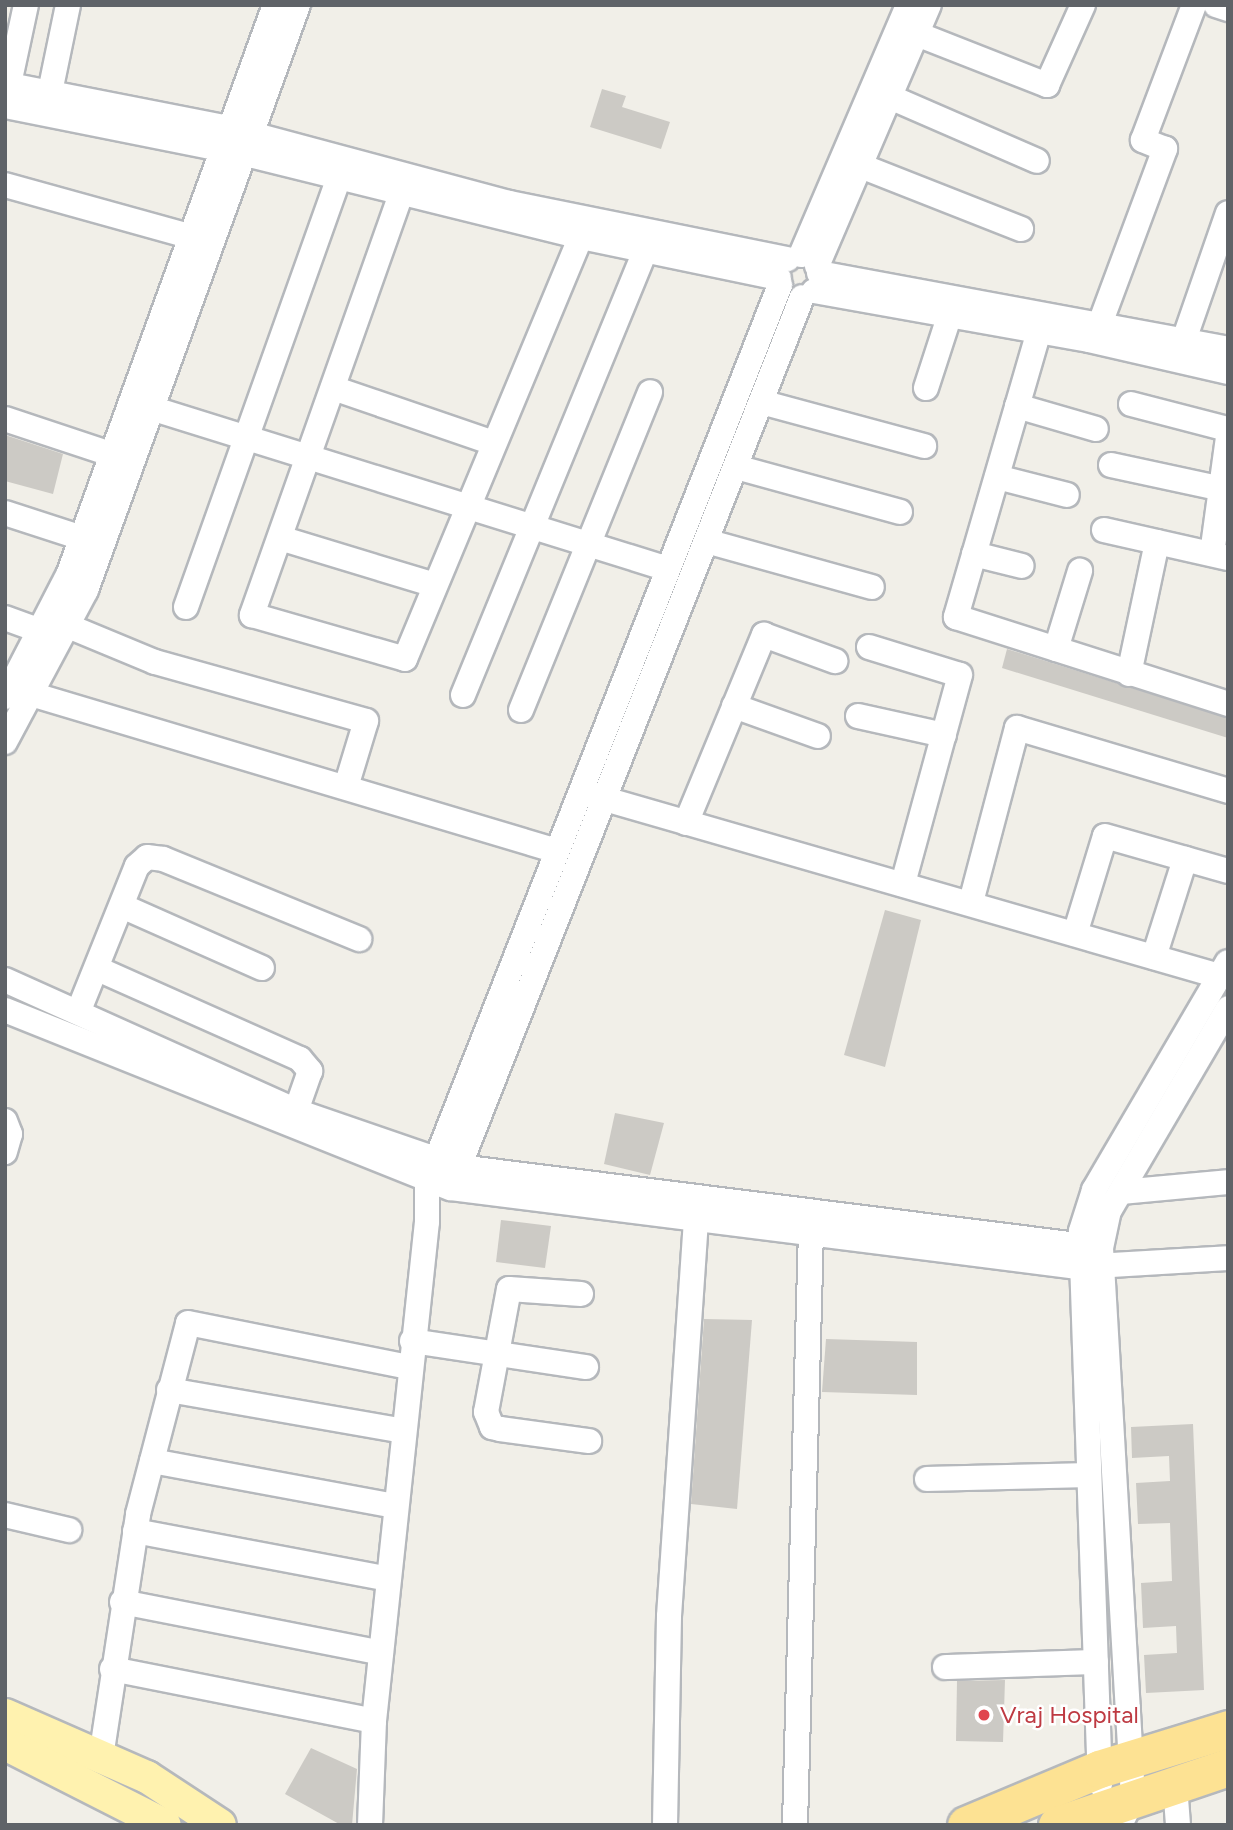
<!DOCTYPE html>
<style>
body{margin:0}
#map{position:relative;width:1233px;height:1830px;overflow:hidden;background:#f1efe8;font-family:Figtree,sans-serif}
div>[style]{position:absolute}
.building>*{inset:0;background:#cccac5}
.roads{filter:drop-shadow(2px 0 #b5b8bc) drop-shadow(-2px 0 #b5b8bc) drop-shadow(0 2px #b5b8bc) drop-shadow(0 -2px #b5b8bc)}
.minor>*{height:24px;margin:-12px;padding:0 12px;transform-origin:12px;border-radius:12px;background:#fff}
.major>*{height:32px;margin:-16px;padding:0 16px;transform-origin:16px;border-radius:16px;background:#fff2af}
.highway>*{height:37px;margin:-18.5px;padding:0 18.5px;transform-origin:18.5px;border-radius:18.5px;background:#fde293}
.dots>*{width:19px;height:19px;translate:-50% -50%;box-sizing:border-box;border:4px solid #fff;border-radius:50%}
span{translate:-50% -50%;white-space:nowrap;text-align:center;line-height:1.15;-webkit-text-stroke:5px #fff;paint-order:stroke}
.health-label{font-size:24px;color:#be3a42}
.left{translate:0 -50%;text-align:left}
.frame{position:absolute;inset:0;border:7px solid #5f6368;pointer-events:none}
</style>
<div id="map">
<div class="building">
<div style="clip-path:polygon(602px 89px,626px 96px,622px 107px,670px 122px,661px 149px,590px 127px)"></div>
<div style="clip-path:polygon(5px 435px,63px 454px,53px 494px,5px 481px)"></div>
<div style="clip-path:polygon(1007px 649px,1228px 718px,1228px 738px,1002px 668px)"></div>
<div style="clip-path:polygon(885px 910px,921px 920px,885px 1067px,844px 1055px)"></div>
<div style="clip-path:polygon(615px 1113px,664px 1123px,650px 1175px,604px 1164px)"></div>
<div style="clip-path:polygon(501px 1220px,551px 1226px,545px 1268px,496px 1262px)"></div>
<div style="clip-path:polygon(704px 1319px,752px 1320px,737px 1509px,691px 1504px)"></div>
<div style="clip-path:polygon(826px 1339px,917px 1342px,917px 1395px,822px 1392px)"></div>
<div style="clip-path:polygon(1193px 1424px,1204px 1690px,1146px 1693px,1144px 1655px,1177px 1653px,1176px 1626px,1143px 1628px,1141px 1583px,1172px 1581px,1170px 1523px,1138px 1524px,1136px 1483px,1170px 1481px,1169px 1456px,1132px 1458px,1131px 1427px)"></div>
<div style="clip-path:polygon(1005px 1680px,1003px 1742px,956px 1741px,957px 1681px)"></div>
<div style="clip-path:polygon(311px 1748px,357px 1769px,352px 1825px,341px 1825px,285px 1794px)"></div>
</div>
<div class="roads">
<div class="minor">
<div style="left:1216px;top:5px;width:13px;rotate:18deg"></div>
<div style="left:917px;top:34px;width:140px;rotate:21.4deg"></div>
<div style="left:1047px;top:85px;width:88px;rotate:-65.8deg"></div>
<div style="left:5px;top:84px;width:228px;rotate:11.1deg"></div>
<div style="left:229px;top:128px;width:290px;rotate:15deg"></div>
<div style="left:509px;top:203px;width:284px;rotate:11.4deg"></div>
<div style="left:9px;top:84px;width:81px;rotate:-77.9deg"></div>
<div style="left:50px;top:92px;width:89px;rotate:-78.3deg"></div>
<div style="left:890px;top:97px;width:160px;rotate:23.5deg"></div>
<div style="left:5px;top:106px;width:246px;rotate:11.3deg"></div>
<div style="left:246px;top:154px;width:345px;rotate:13.9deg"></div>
<div style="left:581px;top:237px;width:202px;rotate:11.7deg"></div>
<div style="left:861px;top:166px;width:172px;rotate:21.5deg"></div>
<div style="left:5px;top:185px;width:194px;rotate:15.5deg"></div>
<div style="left:401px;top:194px;width:447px;rotate:109.5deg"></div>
<div style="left:252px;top:615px;width:159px;rotate:16deg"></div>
<div style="left:405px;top:659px;width:457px;rotate:-67.4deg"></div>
<div style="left:801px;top:255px;width:272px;rotate:-66.8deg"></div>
<div style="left:817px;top:266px;width:284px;rotate:-66.8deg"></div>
<div style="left:819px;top:273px;width:416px;rotate:10.5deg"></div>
<div style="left:814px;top:291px;width:279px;rotate:10.1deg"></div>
<div style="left:1089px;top:340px;width:143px;rotate:13deg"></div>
<div style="left:1101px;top:321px;width:184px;rotate:-69.6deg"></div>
<div style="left:1165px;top:149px;width:24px;rotate:-158deg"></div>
<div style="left:1143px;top:140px;width:144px;rotate:-69.3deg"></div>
<div style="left:1039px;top:331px;width:298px;rotate:106.2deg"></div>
<div style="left:956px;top:617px;width:286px;rotate:17.7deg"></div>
<div style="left:1184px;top:340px;width:134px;rotate:-70.9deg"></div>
<div style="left:333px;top:388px;width:170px;rotate:18.9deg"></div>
<div style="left:926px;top:388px;width:78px;rotate:-72deg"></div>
<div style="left:761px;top:402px;width:169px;rotate:15.1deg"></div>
<div style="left:138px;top:404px;width:555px;rotate:17.29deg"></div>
<div style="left:1131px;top:404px;width:100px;rotate:14.5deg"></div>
<div style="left:1017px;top:406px;width:82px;rotate:16.2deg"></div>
<div style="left:5px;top:419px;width:114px;rotate:18.4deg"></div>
<div style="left:1111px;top:465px;width:120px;rotate:12.1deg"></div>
<div style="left:736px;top:467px;width:170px;rotate:15.3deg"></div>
<div style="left:997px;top:477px;width:72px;rotate:14.4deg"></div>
<div style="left:5px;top:513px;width:81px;rotate:18deg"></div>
<div style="left:1104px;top:530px;width:127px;rotate:12.7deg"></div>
<div style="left:280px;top:538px;width:162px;rotate:16.9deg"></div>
<div style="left:706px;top:541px;width:172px;rotate:15.5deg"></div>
<div style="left:974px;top:554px;width:49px;rotate:14deg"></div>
<div style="left:1212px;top:554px;width:118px;rotate:-82.2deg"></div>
<div style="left:186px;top:607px;width:454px;rotate:-70.4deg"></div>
<div style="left:5px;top:618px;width:38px;rotate:20deg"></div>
<div style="left:68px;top:626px;width:94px;rotate:22.5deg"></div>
<div style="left:155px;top:662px;width:219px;rotate:15.6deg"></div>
<div style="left:366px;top:721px;width:69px;rotate:106.9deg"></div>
<div style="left:869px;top:647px;width:95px;rotate:17.1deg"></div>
<div style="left:960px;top:675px;width:217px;rotate:105.3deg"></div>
<div style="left:1056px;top:649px;width:82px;rotate:-72.9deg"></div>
<div style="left:1129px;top:674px;width:135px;rotate:-78deg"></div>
<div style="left:31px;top:694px;width:549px;rotate:16.62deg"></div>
<div style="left:463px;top:695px;width:482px;rotate:-67.7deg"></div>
<div style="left:5px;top:697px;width:140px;rotate:-62.7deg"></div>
<div style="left:69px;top:573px;width:604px;rotate:-70.07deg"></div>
<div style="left:734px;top:706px;width:89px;rotate:19.7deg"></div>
<div style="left:521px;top:710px;width:343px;rotate:-67.9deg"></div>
<div style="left:858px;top:716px;width:88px;rotate:12.5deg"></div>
<div style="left:5px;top:742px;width:172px;rotate:-61.9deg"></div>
<div style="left:86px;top:590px;width:622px;rotate:-70.08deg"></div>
<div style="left:591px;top:795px;width:654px;rotate:16.08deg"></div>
<div style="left:686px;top:823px;width:204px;rotate:-67.5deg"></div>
<div style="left:764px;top:635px;width:76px;rotate:20.1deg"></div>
<div style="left:971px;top:902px;width:180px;rotate:-75.2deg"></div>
<div style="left:1017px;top:728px;width:220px;rotate:16.6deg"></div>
<div style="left:122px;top:906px;width:153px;rotate:23.9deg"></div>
<div style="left:1075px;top:934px;width:102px;rotate:-73deg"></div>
<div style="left:1105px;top:836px;width:128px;rotate:15.9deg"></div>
<div style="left:1154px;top:957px;width:103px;rotate:-72.4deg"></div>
<div style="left:98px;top:969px;width:221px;rotate:24deg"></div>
<div style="left:300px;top:1059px;width:16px;rotate:50deg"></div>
<div style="left:310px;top:1071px;width:42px;rotate:109.3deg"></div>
<div style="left:5px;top:980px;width:319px;rotate:24.2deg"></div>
<div style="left:296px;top:1111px;width:172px;rotate:19deg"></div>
<div style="left:459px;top:1167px;width:647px;rotate:7.19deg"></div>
<div style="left:5px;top:1010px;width:480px;rotate:21.8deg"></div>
<div style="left:451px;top:1188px;width:632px;rotate:7.18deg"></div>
<div style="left:1078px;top:1267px;width:150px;rotate:-3.4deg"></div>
<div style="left:79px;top:1010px;width:155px;rotate:-68.1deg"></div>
<div style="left:137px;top:866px;width:13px;rotate:-42deg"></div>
<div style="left:147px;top:857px;width:16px;rotate:7deg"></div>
<div style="left:163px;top:859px;width:212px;rotate:22.2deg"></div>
<div style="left:5px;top:1121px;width:14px;rotate:69deg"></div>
<div style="left:10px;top:1134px;width:19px;rotate:106deg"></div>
<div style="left:453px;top:1182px;width:951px;rotate:-68.48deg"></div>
<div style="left:1121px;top:1192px;width:107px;rotate:-5.3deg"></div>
<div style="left:581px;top:1294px;width:72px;rotate:-176deg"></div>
<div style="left:509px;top:1289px;width:125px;rotate:100.6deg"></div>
<div style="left:486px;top:1412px;width:16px;rotate:68deg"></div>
<div style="left:492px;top:1427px;width:8px;rotate:14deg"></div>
<div style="left:500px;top:1429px;width:90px;rotate:7.7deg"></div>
<div style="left:412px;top:1341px;width:176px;rotate:8.5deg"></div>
<div style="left:169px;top:1390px;width:238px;rotate:9.9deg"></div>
<div style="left:152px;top:1461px;width:247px;rotate:10.5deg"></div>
<div style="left:927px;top:1479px;width:161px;rotate:-1.4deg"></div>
<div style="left:5px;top:1515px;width:66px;rotate:13.2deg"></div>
<div style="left:135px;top:1531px;width:258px;rotate:10.7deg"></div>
<div style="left:122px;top:1602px;width:264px;rotate:11.1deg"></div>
<div style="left:945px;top:1667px;width:151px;rotate:-1.9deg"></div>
<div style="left:112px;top:1669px;width:267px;rotate:11.2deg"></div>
<div style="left:101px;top:1757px;width:246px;rotate:-81.3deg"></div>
<div style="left:138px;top:1514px;width:197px;rotate:-75.3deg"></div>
<div style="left:188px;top:1323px;width:225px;rotate:11.3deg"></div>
<div style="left:1100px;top:1784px;width:553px;rotate:-91.97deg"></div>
<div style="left:1081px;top:1231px;width:43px;rotate:-72.4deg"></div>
<div style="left:1094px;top:1190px;width:264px;rotate:-59.6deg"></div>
<div style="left:1175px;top:1785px;width:40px;rotate:85.7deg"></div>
<div style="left:370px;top:1825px;width:104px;rotate:-87.8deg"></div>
<div style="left:374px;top:1721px;width:502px;rotate:-83.94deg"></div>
<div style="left:427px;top:1222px;width:39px;rotate:-90deg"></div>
<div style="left:427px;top:1183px;width:965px;rotate:-68.54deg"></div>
<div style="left:665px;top:1825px;width:209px;rotate:-88.9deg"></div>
<div style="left:669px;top:1616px;width:401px;rotate:-86.1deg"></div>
<div style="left:795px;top:1825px;width:596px;rotate:-88.46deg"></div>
<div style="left:1120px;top:1825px;width:30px;rotate:-64deg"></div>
<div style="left:1133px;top:1798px;width:551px;rotate:-93.33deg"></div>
<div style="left:1101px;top:1248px;width:38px;rotate:-78deg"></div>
<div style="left:1109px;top:1211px;width:235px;rotate:-59.6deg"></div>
</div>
<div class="major">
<div style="left:5px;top:1715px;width:155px;rotate:23.6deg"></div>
<div style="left:147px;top:1777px;width:87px;rotate:33.3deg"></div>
<div style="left:5px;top:1744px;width:179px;rotate:26.9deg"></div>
</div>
<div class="highway">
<div style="left:966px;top:1825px;width:144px;rotate:-22.8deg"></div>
<div style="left:1099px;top:1769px;width:135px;rotate:-17.2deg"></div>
<div style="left:1057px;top:1825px;width:181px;rotate:-18.7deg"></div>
</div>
</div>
<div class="dots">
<div style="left:984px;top:1715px;background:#e0444e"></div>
</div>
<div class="health-label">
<span class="left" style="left:1000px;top:1715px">Vraj Hospital</span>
</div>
<div class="frame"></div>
</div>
